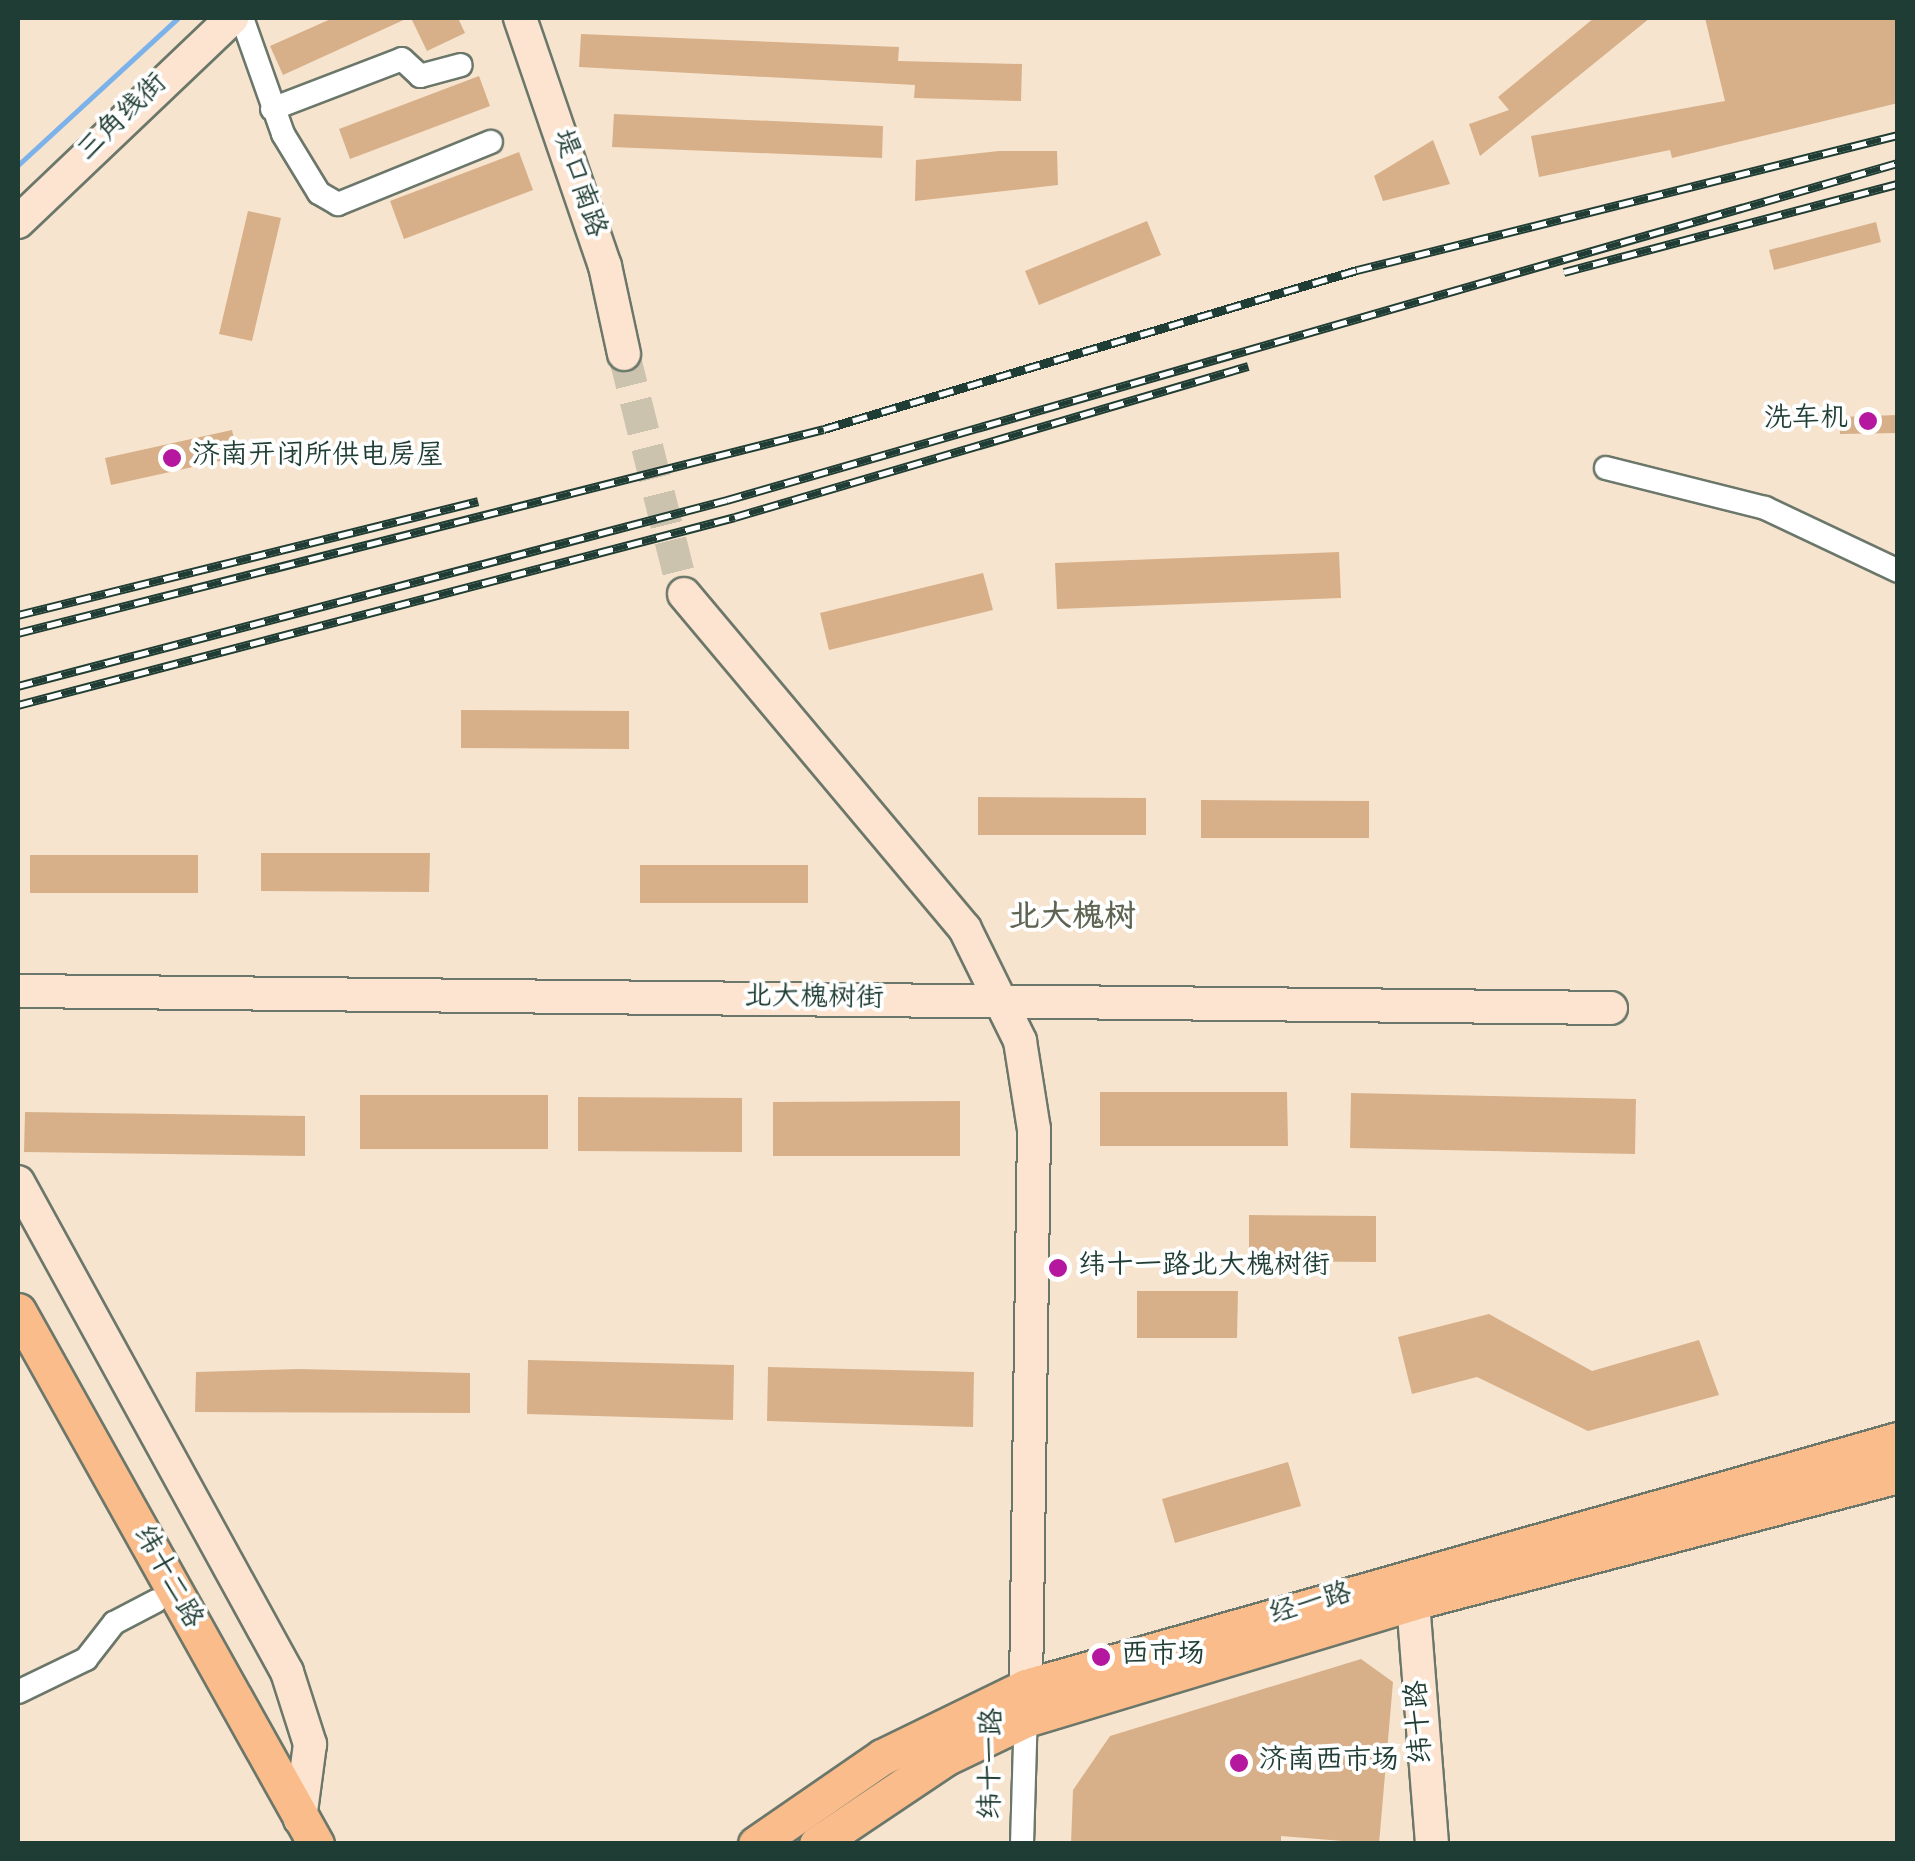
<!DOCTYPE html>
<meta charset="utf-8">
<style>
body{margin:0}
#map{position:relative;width:1915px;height:1861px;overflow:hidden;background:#f7e4ce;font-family:"Gochi Hand","LXGW WenKai TC",sans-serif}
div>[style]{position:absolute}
.stream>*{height:5px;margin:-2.5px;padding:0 2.5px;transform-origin:2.5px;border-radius:2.5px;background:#7bb2ea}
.building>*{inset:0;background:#d7b089}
.secondary-tunnel>*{height:32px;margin-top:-16px;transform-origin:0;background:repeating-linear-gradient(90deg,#ccc3af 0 32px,transparent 0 48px)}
.roads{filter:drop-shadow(2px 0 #6b776a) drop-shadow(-2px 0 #6b776a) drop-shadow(0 2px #6b776a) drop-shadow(0 -2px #6b776a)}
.street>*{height:22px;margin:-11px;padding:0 11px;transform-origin:11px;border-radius:11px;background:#fff}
.secondary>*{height:32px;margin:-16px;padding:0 16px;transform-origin:16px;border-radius:16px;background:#fde4d0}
.primary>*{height:35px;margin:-17.5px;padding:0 17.5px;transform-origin:17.5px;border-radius:17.5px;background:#f9bc8a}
.rail>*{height:9px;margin-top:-4.5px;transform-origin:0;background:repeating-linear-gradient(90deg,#fff 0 15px,#1f3d34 0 30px);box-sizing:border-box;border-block:2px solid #1f3d34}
.dots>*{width:28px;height:28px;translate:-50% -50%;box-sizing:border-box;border:5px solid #fff;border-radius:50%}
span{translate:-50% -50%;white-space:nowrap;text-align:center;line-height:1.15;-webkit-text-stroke:8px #fff;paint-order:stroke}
.street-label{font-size:28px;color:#1f3d34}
.poi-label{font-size:28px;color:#1f3d34}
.right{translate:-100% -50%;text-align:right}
.left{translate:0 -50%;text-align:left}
.quarter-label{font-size:32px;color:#5f6552;font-weight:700}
.frame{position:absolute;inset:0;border:20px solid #1f3d34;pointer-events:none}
</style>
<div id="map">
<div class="stream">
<div style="left:18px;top:165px;width:217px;rotate:-42.6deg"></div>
</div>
<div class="building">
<div style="clip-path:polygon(333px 18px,408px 18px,283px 75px,270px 46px)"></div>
<div style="clip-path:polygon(411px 18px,458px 18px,465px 33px,427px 51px)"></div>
<div style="clip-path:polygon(1594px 18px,1650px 18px,1480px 156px,1469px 124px,1509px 110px,1498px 97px)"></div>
<div style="clip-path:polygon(1705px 18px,1898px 18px,1898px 103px,1672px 158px,1670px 150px,1539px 177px,1531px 136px,1725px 101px)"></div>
<div style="clip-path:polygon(581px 34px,899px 47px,898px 61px,1022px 64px,1021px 101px,914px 98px,915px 85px,579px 67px)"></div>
<div style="clip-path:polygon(479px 76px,490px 106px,350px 159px,339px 129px)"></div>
<div style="clip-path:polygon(614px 114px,883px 126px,882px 158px,612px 147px)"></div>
<div style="clip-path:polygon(1433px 140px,1450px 184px,1383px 201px,1374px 176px)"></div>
<div style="clip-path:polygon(999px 151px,1057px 151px,1058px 185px,915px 201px,916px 160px)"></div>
<div style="clip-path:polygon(519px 152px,533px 190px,404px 239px,390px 201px)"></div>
<div style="clip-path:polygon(248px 211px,281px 218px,252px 341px,219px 334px)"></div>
<div style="clip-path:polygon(1147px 221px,1161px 255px,1039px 305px,1025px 271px)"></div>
<div style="clip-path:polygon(1876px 222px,1881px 242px,1774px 270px,1769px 250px)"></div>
<div style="clip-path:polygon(1898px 415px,1898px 433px,1840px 434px,1839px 417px)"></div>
<div style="clip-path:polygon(232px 430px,238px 457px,111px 485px,105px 458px)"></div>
<div style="clip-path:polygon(1339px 552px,1341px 598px,1057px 609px,1055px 563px)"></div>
<div style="clip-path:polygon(983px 573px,993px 610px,829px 650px,820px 613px)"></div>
<div style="clip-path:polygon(461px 710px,629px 711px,629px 749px,461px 748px)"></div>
<div style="clip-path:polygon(978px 797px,1146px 798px,1146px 835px,978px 835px)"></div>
<div style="clip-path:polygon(1201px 800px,1369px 801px,1369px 838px,1201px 838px)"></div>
<div style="clip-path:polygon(261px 853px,430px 853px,429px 892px,261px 891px)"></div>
<div style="clip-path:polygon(30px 855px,198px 855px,198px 893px,30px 893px)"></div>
<div style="clip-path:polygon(640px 865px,808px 865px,808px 903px,640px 903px)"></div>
<div style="clip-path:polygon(1100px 1092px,1287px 1092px,1288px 1146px,1100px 1146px)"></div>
<div style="clip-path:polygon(1351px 1093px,1636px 1099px,1635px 1154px,1350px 1148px)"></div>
<div style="clip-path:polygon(360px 1095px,548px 1095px,548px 1149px,360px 1149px)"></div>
<div style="clip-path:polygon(578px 1097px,742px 1098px,742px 1152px,578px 1151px)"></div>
<div style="clip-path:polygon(960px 1101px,960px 1156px,773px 1156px,773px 1102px)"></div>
<div style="clip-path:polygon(25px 1112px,305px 1116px,305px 1156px,24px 1152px)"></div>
<div style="clip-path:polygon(1249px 1215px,1376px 1216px,1376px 1262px,1249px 1261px)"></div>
<div style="clip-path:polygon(1137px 1291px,1238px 1291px,1237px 1338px,1137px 1338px)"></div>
<div style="clip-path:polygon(1489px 1314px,1592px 1371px,1699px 1340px,1719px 1395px,1588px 1431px,1477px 1377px,1412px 1394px,1398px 1337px)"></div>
<div style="clip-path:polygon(528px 1360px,734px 1365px,733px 1420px,527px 1414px)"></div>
<div style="clip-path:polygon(768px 1367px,974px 1372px,973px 1427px,767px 1421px)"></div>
<div style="clip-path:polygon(299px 1369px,470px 1373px,470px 1413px,195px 1412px,196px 1372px)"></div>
<div style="clip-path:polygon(1288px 1462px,1301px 1506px,1175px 1543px,1162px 1499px)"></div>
<div style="clip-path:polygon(1361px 1659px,1393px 1682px,1379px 1844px,1281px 1836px,1281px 1844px,1071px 1844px,1073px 1790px,1110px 1736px)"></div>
</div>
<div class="secondary-tunnel">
<div style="left:624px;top:354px;width:247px;rotate:76deg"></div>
</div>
<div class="roads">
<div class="street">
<div style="left:242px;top:18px;width:123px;rotate:70.5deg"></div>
<div style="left:283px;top:134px;width:69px;rotate:58.6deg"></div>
<div style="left:319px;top:193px;width:22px;rotate:30deg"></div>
<div style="left:338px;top:204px;width:165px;rotate:-22.1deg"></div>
<div style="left:272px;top:109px;width:139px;rotate:-21deg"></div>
<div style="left:402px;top:59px;width:25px;rotate:43deg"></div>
<div style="left:420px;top:76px;width:42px;rotate:-15deg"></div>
<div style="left:1606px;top:468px;width:164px;rotate:14.1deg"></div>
<div style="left:1765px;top:508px;width:147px;rotate:25.3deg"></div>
<div style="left:18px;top:1692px;width:76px;rotate:-25.9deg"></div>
<div style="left:86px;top:1659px;width:46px;rotate:-52.1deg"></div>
<div style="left:114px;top:1623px;width:47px;rotate:-27.6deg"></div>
<div style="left:1022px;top:1844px;width:131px;rotate:-88.3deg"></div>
</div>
<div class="secondary">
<div style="left:520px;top:18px;width:262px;rotate:71.1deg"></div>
<div style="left:605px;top:266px;width:90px;rotate:77.8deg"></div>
<div style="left:18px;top:222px;width:296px;rotate:-43.6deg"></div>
<div style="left:684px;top:594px;width:437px;rotate:50deg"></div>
<div style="left:965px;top:929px;width:125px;rotate:63.8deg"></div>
<div style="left:1020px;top:1041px;width:89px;rotate:81deg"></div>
<div style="left:1034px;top:1129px;width:558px;rotate:90.82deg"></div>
<div style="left:18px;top:991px;width:1593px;rotate:0.61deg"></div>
<div style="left:18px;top:1182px;width:559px;rotate:61.23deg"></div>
<div style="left:287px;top:1672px;width:76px;rotate:72.3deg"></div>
<div style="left:310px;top:1744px;width:76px;rotate:97.6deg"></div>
<div style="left:1413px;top:1602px;width:243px;rotate:85.5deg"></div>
</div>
<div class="primary">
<div style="left:18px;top:1311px;width:611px;rotate:60.79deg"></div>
<div style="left:756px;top:1844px;width:153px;rotate:-34.6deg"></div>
<div style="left:882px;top:1757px;width:160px;rotate:-25.9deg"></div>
<div style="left:1026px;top:1687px;width:906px;rotate:-15.82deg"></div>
<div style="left:817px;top:1844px;width:154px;rotate:-33.9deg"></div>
<div style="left:945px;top:1758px;width:90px;rotate:-25.7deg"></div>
<div style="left:1026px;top:1719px;width:404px;rotate:-16.8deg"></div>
<div style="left:1413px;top:1602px;width:501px;rotate:-14.67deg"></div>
</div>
</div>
<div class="rail">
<div style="left:1564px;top:272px;width:345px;rotate:-14.8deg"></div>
<div style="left:18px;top:615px;width:474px;rotate:-13.9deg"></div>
<div style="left:18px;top:633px;width:831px;rotate:-14.2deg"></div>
<div style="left:824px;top:429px;width:556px;rotate:-16.61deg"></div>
<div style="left:1357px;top:270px;width:558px;rotate:-14.01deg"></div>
<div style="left:18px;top:686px;width:733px;rotate:-14.7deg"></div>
<div style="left:727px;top:500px;width:1219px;rotate:-16.06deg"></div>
<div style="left:18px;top:705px;width:741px;rotate:-14.69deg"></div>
<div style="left:735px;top:517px;width:535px;rotate:-16.4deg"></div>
</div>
<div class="dots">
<div style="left:1868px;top:421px;background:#b5179e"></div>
<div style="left:172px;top:458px;background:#b5179e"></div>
<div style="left:1058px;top:1268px;background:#b5179e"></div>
<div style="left:1101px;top:1657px;background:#b5179e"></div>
<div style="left:1239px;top:1763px;background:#b5179e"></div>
</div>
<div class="street-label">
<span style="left:124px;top:119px;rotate:-44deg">三角线街</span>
<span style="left:577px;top:184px;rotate:71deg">堤口南路</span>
<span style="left:814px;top:1000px;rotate:1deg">北大槐树街</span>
<span style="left:166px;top:1578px;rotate:61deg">纬十二路</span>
<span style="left:1311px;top:1606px;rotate:-16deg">经一路</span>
<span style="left:1422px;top:1722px;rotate:-94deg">纬十路</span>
<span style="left:994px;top:1764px;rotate:-89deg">纬十一路</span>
</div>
<div class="poi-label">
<span class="right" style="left:1848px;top:421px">洗车机</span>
<span class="left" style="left:192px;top:458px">济南开闭所供电房屋</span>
<span class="left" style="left:1078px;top:1268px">纬十一路北大槐树街</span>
<span class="left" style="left:1121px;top:1657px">西市场</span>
<span class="left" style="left:1259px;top:1763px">济南西市场</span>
</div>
<div class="quarter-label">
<span style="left:1072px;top:920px">北大槐树</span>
</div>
<div class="frame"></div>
</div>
